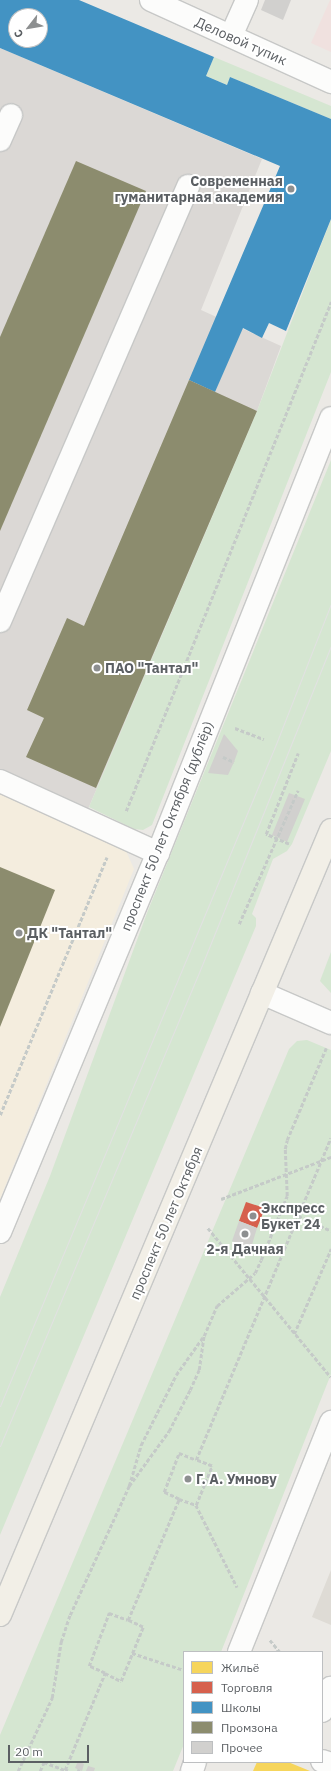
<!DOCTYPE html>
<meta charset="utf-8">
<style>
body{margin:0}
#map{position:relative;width:331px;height:1771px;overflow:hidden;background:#ebe9e5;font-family:"IBM Plex Sans",sans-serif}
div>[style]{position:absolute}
.commercial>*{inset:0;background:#f4edde}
.industrial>*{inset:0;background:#dbd8d5}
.education>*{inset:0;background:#dedbd5}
.medical>*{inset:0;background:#f0e1df}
.green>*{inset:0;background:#d5e6d1}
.homes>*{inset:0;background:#f6d55c}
.shops>*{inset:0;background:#d6604d}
.schools>*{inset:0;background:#4393c3}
.industry>*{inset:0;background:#8c8c6e}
.building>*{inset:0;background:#d1d0ce}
.path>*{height:2.5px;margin-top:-1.25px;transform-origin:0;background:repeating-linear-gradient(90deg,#c5cac8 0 4px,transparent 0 6px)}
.roads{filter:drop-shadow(1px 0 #c7c8c7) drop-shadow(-1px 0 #c7c8c7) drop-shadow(0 1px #c7c8c7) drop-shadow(0 -1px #c7c8c7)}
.minor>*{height:22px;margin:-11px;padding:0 11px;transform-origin:11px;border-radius:11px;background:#fcfcfb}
.major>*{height:22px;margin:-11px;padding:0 11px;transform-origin:11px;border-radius:11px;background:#f2efe7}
.tram>*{height:1px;margin:-0.5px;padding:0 0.5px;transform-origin:0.5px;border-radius:0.5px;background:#e2e1e2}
.dots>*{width:11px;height:11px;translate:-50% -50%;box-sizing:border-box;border:2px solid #fff;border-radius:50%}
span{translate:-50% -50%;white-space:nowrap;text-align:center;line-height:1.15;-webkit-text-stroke:4px #fff;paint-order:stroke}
.street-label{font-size:14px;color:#5b5f63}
.poi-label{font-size:14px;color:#5b5f63;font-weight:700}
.right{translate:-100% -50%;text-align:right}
.left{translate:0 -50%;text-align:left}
.legend{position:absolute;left:183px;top:1651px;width:140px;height:112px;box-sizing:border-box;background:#fff;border:1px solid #bdbfc1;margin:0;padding:5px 7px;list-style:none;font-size:12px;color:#5b5f63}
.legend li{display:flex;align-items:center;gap:8px;height:20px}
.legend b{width:20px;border:1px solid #bdbfc1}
.north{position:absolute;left:8px;top:8px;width:40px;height:40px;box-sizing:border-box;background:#fff;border:1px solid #bdbfc1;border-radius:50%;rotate:239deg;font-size:11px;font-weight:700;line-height:16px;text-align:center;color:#5b5f63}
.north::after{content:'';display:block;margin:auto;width:14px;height:18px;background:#8d8f90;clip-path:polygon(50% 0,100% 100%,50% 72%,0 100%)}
.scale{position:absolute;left:8px;top:1745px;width:81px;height:18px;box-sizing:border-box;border:2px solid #5b5f63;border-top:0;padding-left:5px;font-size:12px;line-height:14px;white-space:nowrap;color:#5b5f63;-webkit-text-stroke:3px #fff;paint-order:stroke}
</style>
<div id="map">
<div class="commercial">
<div style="clip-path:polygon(0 789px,126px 851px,134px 869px,0 1199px)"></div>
</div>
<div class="industrial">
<div style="clip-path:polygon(0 48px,262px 159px,201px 310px,281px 346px,257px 411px,83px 821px,0 789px)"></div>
</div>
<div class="education">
<div style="clip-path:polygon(331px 1570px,331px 1625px,312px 1617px)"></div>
</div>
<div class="medical">
<div style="clip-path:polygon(330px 0,331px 0,331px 52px,311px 43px)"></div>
</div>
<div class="green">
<div style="clip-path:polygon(214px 57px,331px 106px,331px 119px,230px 77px,227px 85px,206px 76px)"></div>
<div style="clip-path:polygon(331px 219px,331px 372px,152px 825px,143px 830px,134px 829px,89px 807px,257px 411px)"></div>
<div style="clip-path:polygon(331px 460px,331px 751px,292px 844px,287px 851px,273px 859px,252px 914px,256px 918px,256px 926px,0 1535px,0 1297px,50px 1176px,147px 913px)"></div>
<div style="clip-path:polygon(331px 952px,331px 993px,320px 981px)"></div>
<div style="clip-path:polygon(307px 1040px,331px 1050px,331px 1374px,221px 1652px,184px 1652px,184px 1744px,173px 1771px,0 1771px,0 1735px,289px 1049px,297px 1041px)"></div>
</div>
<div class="homes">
<div style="clip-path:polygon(257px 1762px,288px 1762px,310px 1771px,253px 1771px)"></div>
</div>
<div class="shops">
<div style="clip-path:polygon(246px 1202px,265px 1208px,257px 1228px,239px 1221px)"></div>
</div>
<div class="schools">
<div style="clip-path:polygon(evenodd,0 0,79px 0,214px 57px,206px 76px,227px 85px,230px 77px,331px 119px,331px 219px,286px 331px,269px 323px,262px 338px,243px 328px,215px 392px,189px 380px,280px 166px,0 48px,0 0,16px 16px,40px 16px,40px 40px,16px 40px,16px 16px)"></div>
</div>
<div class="industry">
<div style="clip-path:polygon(76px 161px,146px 191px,0 531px,0 337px)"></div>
<div style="clip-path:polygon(189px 380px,257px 411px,96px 788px,26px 757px,44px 718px,27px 710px,67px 618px,84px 626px)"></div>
<div style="clip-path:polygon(0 867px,55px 890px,0 1027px)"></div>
</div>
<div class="building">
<div style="clip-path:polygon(265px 0,291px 0,283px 20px,261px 10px)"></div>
<div style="clip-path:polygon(224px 734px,238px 751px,234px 762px,228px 775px,208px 773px)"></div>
<div style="clip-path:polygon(289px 793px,305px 799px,287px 842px,272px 835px)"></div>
<div style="clip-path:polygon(239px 1221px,257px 1228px,251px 1248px,232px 1241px)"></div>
<div style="clip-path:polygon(78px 1761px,84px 1764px,82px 1771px,75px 1768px)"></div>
<div style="clip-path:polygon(88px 1766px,95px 1768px,94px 1771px,86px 1771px)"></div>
</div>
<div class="path">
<div style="left:235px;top:728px;width:31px;rotate:21deg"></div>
<div style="left:223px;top:757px;width:12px;rotate:24deg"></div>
<div style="left:126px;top:811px;width:549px;rotate:-68.06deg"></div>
<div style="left:289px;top:844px;width:25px;rotate:-157deg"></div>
<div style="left:266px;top:834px;width:87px;rotate:-68.4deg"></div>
<div style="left:239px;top:924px;width:146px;rotate:-66.2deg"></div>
<div style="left:0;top:1115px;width:279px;rotate:-67.5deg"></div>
<div style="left:221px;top:1199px;width:118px;rotate:-20.9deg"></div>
<div style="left:298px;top:1216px;width:36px;rotate:24deg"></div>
<div style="left:208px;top:1228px;width:193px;rotate:50.5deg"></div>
<div style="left:294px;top:1334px;width:93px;rotate:-66.5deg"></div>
<div style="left:129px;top:1486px;width:68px;rotate:-54deg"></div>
<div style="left:169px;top:1431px;width:46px;rotate:-62.9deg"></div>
<div style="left:190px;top:1390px;width:22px;rotate:-66deg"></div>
<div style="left:199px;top:1370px;width:34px;rotate:-82deg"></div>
<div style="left:204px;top:1336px;width:33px;rotate:-67deg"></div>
<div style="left:217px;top:1306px;width:50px;rotate:-41deg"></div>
<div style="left:255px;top:1273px;width:14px;rotate:-65deg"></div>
<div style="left:261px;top:1260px;width:69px;rotate:-67.9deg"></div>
<div style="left:287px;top:1196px;width:47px;rotate:-92.4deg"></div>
<div style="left:285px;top:1149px;width:9px;rotate:-77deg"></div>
<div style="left:287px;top:1140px;width:100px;rotate:-67deg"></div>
<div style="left:179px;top:1499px;width:18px;rotate:19deg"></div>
<div style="left:196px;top:1505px;width:42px;rotate:-67.7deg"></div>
<div style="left:212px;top:1466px;width:17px;rotate:-159deg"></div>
<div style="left:196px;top:1505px;width:92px;rotate:63.4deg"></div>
<div style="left:270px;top:1640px;width:16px;rotate:50deg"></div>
<div style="left:132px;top:1653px;width:55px;rotate:18.1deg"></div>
<div style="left:105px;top:1673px;width:17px;rotate:-156deg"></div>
<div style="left:89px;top:1666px;width:57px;rotate:-69.3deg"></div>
<div style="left:109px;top:1613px;width:20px;rotate:20deg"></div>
<div style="left:18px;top:1771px;width:81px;rotate:-65deg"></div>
<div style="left:52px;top:1698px;width:57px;rotate:-80.9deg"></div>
<div style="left:61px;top:1642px;width:28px;rotate:-72deg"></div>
<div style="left:70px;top:1615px;width:142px;rotate:-65.4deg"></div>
<div style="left:129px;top:1486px;width:43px;rotate:-73.7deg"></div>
<div style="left:141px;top:1445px;width:78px;rotate:-63.4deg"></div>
<div style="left:176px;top:1375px;width:47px;rotate:-54.6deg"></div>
<div style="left:40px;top:1771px;width:10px;rotate:-66deg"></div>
<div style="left:44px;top:1762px;width:22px;rotate:21deg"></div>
<div style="left:68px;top:1771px;width:3px;rotate:-162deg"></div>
<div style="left:65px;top:1770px;width:105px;rotate:-67.6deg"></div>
<div style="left:105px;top:1673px;width:18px;rotate:27deg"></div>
<div style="left:121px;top:1681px;width:58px;rotate:-67.8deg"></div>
<div style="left:143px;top:1627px;width:17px;rotate:-155deg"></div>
<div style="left:128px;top:1620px;width:131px;rotate:-67.1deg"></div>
<div style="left:179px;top:1499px;width:17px;rotate:-155deg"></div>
<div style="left:164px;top:1492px;width:42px;rotate:-69deg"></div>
<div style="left:179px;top:1453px;width:18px;rotate:22deg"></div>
<div style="left:196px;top:1460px;width:349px;rotate:-67.3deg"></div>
<div style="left:78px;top:1771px;width:2px;rotate:-63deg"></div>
</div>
<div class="roads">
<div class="minor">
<div style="left:151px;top:0;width:198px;rotate:24.5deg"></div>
<div style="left:231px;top:36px;width:39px;rotate:-66deg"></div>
<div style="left:0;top:140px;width:27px;rotate:-66deg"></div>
<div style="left:0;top:621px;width:474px;rotate:-66.6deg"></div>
<div style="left:0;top:781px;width:174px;rotate:24.5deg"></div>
<div style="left:262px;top:993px;width:75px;rotate:23.5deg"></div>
<div style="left:0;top:1232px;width:411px;rotate:-67.4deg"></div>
<div style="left:158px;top:853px;width:468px;rotate:-68.3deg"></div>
<div style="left:239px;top:1652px;width:248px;rotate:-68.2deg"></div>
<div style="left:322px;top:1711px;width:25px;rotate:-69deg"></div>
<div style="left:322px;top:1761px;width:9px;rotate:18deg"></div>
<div style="left:192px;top:1771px;width:9px;rotate:-72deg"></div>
</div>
<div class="major">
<div style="left:0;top:1615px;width:852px;rotate:-67.14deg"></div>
</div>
</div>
<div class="tram">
<div style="left:0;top:1406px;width:717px;rotate:-67.37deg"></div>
<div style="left:276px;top:744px;width:150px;rotate:-68.6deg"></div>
<div style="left:0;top:1446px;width:516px;rotate:-67.21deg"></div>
<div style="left:200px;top:970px;width:350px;rotate:-68deg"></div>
</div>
<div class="dots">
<div style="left:291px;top:189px;background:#8d8f90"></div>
<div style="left:97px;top:668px;background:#8d8f90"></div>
<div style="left:19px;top:933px;background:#8d8f90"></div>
<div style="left:253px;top:1216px;background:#8d8f90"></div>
<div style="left:245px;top:1234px;background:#8d8f90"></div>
<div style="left:188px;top:1479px;background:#8d8f90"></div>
</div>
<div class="street-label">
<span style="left:241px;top:41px;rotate:24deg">Деловой тупик</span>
<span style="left:167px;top:826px;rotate:-68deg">проспект 50 лет Октября (дублёр)</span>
<span style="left:166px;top:1223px;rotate:-67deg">проспект 50 лет Октября</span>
</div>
<div class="poi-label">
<span class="right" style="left:283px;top:189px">Современная<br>гуманитарная академия</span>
<span class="left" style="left:105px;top:668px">ПАО "Тантал"</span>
<span class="left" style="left:27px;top:933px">ДК "Тантал"</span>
<span class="left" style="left:261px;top:1216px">Экспресс<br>Букет 24</span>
<span style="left:245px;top:1249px">2-я Дачная</span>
<span class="left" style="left:196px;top:1479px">Г. А. Умнову</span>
</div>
<ul class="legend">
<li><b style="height:11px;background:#f6d55c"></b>Жильё</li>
<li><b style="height:11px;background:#d6604d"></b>Торговля</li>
<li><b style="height:11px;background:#4393c3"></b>Школы</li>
<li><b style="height:11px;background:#8c8c6e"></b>Промзона</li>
<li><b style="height:11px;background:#d1d0ce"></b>Прочее</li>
</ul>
<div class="north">С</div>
<div class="scale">20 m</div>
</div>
